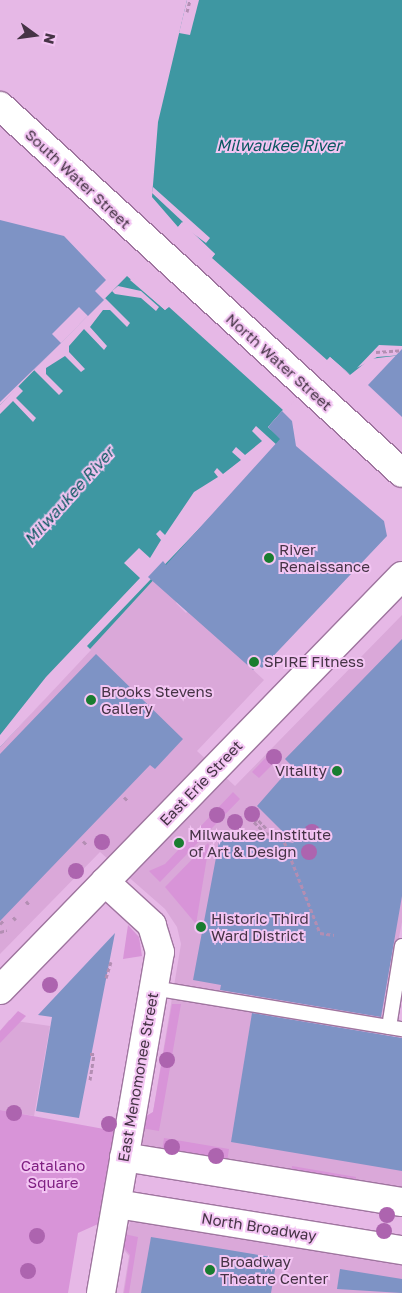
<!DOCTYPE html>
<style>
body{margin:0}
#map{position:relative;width:402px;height:1293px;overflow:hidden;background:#e6b8e6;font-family:"Golos Text",sans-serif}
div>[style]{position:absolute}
.built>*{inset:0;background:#daa8d9}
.green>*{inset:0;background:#d894d8}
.water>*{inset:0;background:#3e97a2}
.pier>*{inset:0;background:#e6b8e6}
.building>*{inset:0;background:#7e93c5}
.path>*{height:3px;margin-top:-1.5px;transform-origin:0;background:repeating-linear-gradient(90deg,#b38eb3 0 4px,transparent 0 6.5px)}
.roads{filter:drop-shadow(1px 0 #9f759f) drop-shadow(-1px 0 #9f759f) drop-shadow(0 1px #9f759f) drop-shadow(0 -1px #9f759f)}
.lane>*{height:14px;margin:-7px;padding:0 7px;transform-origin:7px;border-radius:7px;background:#fff}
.street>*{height:28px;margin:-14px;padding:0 14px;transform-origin:14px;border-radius:14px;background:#fff}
.secondary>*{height:28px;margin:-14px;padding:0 14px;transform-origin:14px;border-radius:14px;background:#fff}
.trees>*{width:16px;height:16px;margin:-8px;border-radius:50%;background:#ad64af}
.dots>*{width:14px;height:14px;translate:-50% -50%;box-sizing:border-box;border:2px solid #f3c5f3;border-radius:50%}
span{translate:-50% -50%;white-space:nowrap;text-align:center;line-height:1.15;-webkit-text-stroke:4px #f3c5f3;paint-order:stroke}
.street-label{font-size:15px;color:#453345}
.poi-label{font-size:15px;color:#453345}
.left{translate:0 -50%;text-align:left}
.right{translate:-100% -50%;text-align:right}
.park-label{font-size:15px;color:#7f1f82}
.water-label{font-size:16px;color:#0a5860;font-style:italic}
.north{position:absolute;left:10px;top:10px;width:50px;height:50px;-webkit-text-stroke:4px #f3c5f3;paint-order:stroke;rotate:104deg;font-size:14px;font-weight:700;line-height:20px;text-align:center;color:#453345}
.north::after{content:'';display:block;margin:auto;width:18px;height:22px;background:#453345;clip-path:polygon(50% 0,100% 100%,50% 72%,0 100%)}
</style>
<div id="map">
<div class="built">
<div style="clip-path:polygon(155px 576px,179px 599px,176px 603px,186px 613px,189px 610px,264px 680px,197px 751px,235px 786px,402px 615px,402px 922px,380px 1034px,402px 1038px,402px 1195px,145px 1149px,141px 1141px,143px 1118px,153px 1112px,181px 944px,177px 927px,165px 909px,100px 852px,0 954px,0 747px)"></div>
<div style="clip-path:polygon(9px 1020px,50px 1026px,34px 1116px,0 1110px,0 1031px)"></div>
<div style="clip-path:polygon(133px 1217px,402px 1258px,402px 1293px,123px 1293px,129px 1256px,120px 1245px)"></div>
</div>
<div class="green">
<div style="clip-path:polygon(274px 749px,281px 756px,259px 778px,252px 772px)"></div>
<div style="clip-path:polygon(233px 792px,240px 799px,160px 882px,149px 871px,165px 864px)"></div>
<div style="clip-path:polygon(208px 843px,209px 845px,196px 924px,165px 887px)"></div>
<div style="clip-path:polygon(128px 925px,139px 937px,142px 956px,123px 959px)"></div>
<div style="clip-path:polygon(172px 1004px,181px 1004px,159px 1131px,141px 1128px,143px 1118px,153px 1112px)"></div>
<div style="clip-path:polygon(18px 1011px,26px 1016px,0 1043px,0 1031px)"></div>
<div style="clip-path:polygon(0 1110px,115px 1131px,98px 1224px,78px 1233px,68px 1293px,0 1293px)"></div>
<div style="clip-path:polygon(164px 1138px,229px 1149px,227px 1162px,162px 1151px)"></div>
<div style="clip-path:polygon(292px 1166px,356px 1177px,355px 1185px,291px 1174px)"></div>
<div style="clip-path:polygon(124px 1234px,138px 1237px,129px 1293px,124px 1293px,130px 1255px,122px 1245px)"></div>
</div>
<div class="water">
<div style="clip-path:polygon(187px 0,402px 0,402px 355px,370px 359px,350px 375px,330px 357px,268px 427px,283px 439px,0 747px,0 405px,127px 276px,165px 310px,215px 254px,182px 222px,178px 227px,152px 197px,158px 122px)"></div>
</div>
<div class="pier">
<div style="clip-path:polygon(187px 0,199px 0,190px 35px,179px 33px)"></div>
<div style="clip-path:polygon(153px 187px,210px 238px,206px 243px,187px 229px,215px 254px,212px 258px,327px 360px,330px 357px,352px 376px,331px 360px,271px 427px,280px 438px,268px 427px,283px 410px,169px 307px,165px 310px,130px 280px,133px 277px,165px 307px,211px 254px,182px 225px,176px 229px,183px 222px,152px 193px)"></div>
<div style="clip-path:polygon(118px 286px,141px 291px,159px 307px,156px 311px,141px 298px,115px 294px,112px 291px)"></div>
<div style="clip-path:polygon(105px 298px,130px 323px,127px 327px,110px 310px,103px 310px,90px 327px,107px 346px,104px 350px,84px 329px,69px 346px,69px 352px,85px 369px,81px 372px,65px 356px,46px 368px,46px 374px,63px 391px,59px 395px,34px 370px)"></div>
<div style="clip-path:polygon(379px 345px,402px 346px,402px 355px,377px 357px,357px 368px)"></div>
<div style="clip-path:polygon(18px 386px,23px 391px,16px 398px,36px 418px,33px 422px,13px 401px,0 414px,0 405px)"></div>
<div style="clip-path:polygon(256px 426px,278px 446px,87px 646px,91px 650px,0 747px,0 735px,46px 677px,140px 578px,124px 563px,139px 548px,150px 558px,161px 540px,156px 534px,160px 530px,165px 535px,194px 492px,218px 477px,214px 472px,217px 468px,223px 474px,241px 460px,232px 452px,236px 447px,245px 455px,262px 441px,252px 431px)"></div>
</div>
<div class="building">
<div style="clip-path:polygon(0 220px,64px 236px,106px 280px,95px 291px,104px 300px,88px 316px,79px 307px,52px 334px,61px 343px,0 402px)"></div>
<div style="clip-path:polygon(402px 349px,402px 417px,368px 385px)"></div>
<div style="clip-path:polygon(282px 411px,292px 421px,296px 446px,384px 521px,387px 536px,262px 668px,258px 665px,253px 670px,148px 577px,163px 561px,166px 565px,280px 439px,268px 427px)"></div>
<div style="clip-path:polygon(402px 639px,402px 896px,381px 1017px,220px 990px,221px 985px,193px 980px,221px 831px,294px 843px,257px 806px,292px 766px,285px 759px)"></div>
<div style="clip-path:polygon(96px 654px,183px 739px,155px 769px,150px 765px,0 921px,0 754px)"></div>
<div style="clip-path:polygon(115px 933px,79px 1118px,36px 1111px,52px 1017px,38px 1015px)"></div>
<div style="clip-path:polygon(252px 1013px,402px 1038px,402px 1171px,231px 1142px)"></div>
<div style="clip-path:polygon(151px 1237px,277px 1258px,271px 1293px,141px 1293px)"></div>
<div style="clip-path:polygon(340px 1269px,402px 1279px,402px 1293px,337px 1289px)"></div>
</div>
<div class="path">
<div style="left:187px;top:12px;width:12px;rotate:-76deg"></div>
<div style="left:376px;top:352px;width:26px;rotate:-4deg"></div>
<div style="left:124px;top:797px;width:6px;rotate:45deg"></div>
<div style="left:266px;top:828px;width:13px;rotate:-135deg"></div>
<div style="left:257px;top:819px;width:4px;rotate:135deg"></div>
<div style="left:254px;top:822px;width:16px;rotate:45deg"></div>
<div style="left:265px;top:833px;width:17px;rotate:10deg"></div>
<div style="left:282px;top:836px;width:104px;rotate:68.6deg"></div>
<div style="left:320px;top:933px;width:14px;rotate:8deg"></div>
<div style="left:83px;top:841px;width:6px;rotate:45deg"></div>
<div style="left:26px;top:901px;width:6px;rotate:51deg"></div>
<div style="left:13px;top:917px;width:4px;rotate:45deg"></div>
<div style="left:0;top:924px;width:6px;rotate:-45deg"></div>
<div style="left:0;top:932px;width:7px;rotate:-16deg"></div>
<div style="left:106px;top:978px;width:17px;rotate:-73deg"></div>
<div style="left:90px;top:1080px;width:26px;rotate:-81deg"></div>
<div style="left:94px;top:1054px;width:4px;rotate:180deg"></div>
</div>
<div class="roads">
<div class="lane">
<div style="left:153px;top:988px;width:252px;rotate:9.4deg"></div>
<div style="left:389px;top:1027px;width:82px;rotate:-80.9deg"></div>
</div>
<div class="street">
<div style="left:0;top:990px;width:577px;rotate:-45.84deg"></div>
<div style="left:124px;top:1157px;width:282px;rotate:9.2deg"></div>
<div style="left:117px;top:1204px;width:289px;rotate:9.2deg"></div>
<div style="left:101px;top:1293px;width:346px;rotate:-80.2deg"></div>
<div style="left:160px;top:952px;width:28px;rotate:-107deg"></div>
<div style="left:152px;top:925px;width:64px;rotate:-137.5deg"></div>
</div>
<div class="secondary">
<div style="left:0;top:106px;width:544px;rotate:42.39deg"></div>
</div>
</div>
<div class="trees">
<div style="left:274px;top:757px"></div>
<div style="left:252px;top:814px"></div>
<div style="left:217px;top:815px"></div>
<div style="left:235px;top:822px"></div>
<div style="left:312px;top:832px"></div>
<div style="left:102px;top:842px"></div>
<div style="left:309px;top:852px"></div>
<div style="left:76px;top:871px"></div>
<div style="left:50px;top:985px"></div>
<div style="left:167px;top:1060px"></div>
<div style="left:14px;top:1113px"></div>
<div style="left:109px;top:1124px"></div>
<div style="left:172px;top:1147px"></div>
<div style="left:216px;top:1156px"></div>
<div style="left:387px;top:1215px"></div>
<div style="left:384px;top:1231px"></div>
<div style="left:37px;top:1236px"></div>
<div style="left:28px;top:1271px"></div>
</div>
<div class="dots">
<div style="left:269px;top:558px;background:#197d30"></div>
<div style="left:254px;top:662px;background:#197d30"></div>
<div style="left:91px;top:700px;background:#197d30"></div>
<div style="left:337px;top:771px;background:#197d30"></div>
<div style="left:179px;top:843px;background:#197d30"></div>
<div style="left:201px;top:927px;background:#197d30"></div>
<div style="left:210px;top:1270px;background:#197d30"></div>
</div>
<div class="street-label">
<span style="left:78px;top:179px;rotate:43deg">South Water Street</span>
<span style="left:279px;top:362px;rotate:42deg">North Water Street</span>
<span style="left:201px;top:783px;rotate:-46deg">East Erie Street</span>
<span style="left:138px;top:1077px;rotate:-80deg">East Menomonee Street</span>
<span style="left:259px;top:1227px;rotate:9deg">North Broadway</span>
</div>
<div class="poi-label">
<span class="left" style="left:279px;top:558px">River<br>Renaissance</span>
<span class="left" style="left:264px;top:662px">SPIRE Fitness</span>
<span class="left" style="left:101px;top:700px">Brooks Stevens<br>Gallery</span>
<span class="right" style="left:327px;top:771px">Vitality</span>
<span class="left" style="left:189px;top:843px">Milwaukee Institute<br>of Art &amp; Design</span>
<span class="left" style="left:211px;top:927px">Historic Third<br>Ward District</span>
<span class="left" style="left:220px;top:1270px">Broadway<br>Theatre Center</span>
</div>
<div class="park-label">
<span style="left:53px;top:1174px">Catalano<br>Square</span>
</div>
<div class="water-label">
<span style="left:279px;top:145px">Milwaukee River</span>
<span style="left:69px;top:496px;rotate:-48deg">Milwaukee River</span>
</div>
<div class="north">N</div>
</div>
